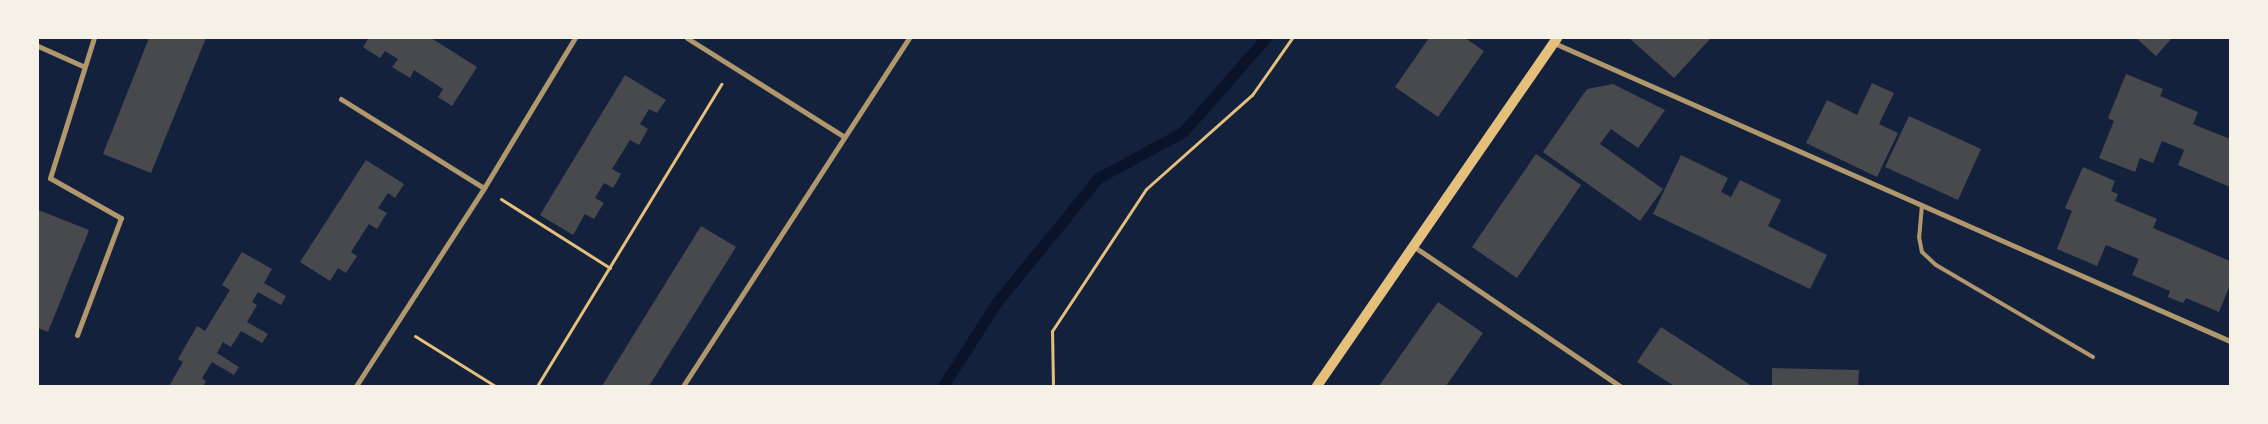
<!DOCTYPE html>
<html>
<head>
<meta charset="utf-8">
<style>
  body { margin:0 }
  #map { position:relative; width:2268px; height:424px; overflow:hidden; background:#14213d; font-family:"Fira Sans Condensed",sans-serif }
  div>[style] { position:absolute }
  .stream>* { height:11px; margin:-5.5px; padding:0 5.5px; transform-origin:5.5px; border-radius:5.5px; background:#0b132b }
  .building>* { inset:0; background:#48494c }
  .path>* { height:3px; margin:-1.5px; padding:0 1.5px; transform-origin:1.5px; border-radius:1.5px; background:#e5c07b }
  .service>* { height:4px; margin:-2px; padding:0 2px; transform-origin:2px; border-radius:2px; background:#b1986c }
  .minor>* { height:5px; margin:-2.5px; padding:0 2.5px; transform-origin:2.5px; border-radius:2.5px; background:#b1986c }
  .secondary>* { height:10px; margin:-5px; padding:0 5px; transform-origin:5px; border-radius:5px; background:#e5c07b }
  span { translate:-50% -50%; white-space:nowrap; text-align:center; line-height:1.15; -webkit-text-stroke:4px #f6f1e7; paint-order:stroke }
  .frame { position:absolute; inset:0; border:39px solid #f6f1e7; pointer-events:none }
</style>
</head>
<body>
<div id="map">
  <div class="stream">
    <div style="left:943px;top:386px;width:100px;rotate:-57.3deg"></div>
    <div style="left:997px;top:302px;width:160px;rotate:-50.8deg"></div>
    <div style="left:1098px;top:178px;width:97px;rotate:-28.4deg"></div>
    <div style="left:1183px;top:132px;width:125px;rotate:-48.6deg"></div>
  </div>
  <div class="building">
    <div style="clip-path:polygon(149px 38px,206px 38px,151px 173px,103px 154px)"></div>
    <div style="clip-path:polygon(366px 38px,431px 38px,477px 67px,452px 106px,438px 97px,443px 89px,414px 70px,410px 78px,392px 67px,398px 59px,385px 51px,380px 58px,363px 47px,368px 39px)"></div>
    <div style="clip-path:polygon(1429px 38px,1465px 38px,1484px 51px,1438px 117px,1395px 87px)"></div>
    <div style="clip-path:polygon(1629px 38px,1711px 38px,1674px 78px)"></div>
    <div style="clip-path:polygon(2136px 38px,2172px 38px,2156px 56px)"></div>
    <div style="clip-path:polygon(2126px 74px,2163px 89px,2160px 96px,2198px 112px,2193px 124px,2230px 139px,2230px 187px,2178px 165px,2184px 150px,2162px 141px,2153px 163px,2140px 158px,2135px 172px,2099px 158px,2114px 121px,2108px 118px)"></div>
    <div style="clip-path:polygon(625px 75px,666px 100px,657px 113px,649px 109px,640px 124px,648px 129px,639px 145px,630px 140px,612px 169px,621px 174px,613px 188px,604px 183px,595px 198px,604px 203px,594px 219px,585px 214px,573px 235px,540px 215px)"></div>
    <div style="clip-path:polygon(1872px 83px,1894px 93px,1879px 124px,1898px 133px,1877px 177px,1806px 143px,1827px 100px,1857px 115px)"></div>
    <div style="clip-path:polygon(1613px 84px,1665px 110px,1638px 148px,1611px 129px,1600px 144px,1663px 189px,1640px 221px,1543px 152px,1587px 89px)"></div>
    <div style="clip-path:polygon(1909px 116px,1981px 149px,1958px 200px,1885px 167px)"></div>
    <div style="clip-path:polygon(1536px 154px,1581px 185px,1517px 278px,1472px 247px)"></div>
    <div style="clip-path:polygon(1681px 155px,1728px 178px,1721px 192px,1731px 197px,1740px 180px,1781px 200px,1768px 226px,1827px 255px,1810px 289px,1653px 214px)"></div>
    <div style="clip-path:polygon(366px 160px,404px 184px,395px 198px,388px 193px,378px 208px,387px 213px,377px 229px,369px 224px,351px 252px,357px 256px,346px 273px,338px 268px,330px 281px,300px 262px)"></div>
    <div style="clip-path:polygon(2083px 167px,2115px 181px,2111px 191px,2118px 194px,2115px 201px,2157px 219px,2153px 228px,2230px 261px,2230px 285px,2219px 312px,2186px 298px,2183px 303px,2168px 297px,2170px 291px,2132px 275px,2139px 259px,2106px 245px,2097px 266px,2057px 249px,2072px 211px,2065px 208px)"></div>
    <div style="clip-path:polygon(38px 210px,89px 230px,48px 332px,38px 328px)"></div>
    <div style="clip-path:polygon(701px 226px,736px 247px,649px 386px,602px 386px)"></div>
    <div style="clip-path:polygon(242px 252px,272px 269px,264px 283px,286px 296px,281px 305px,258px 292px,252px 302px,257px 305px,247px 322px,268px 334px,262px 343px,241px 331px,231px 347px,223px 342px,217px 353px,239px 367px,234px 375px,212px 362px,202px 378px,206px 381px,203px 386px,169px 386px,183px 362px,178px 359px,197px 326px,205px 331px,230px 290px,222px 285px)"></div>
    <div style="clip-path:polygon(1438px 302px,1483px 333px,1446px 386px,1379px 386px)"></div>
    <div style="clip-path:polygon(1661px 327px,1752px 386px,1674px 386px,1637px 362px)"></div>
    <div style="clip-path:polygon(1772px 368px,1859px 370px,1858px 386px,1772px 386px)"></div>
  </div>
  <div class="path">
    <div style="left:501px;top:199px;width:129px;rotate:32.3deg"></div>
    <div style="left:415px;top:336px;width:94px;rotate:32deg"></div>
    <div style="left:537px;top:386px;width:354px;rotate:-58.6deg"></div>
    <div style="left:1053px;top:386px;width:55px;rotate:-91deg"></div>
    <div style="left:1052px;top:331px;width:170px;rotate:-56.5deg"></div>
    <div style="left:1146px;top:189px;width:142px;rotate:-41.6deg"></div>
    <div style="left:1252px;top:95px;width:70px;rotate:-54.9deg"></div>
  </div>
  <div class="service">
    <div style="left:1922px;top:205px;width:32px;rotate:95deg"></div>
    <div style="left:1919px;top:237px;width:15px;rotate:79deg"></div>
    <div style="left:1922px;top:252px;width:19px;rotate:43deg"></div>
    <div style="left:1936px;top:265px;width:182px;rotate:30.4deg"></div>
  </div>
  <div class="minor">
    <div style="left:687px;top:38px;width:184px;rotate:32.1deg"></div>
    <div style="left:1554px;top:43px;width:739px;rotate:23.79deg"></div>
    <div style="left:38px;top:46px;width:49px;rotate:24deg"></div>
    <div style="left:341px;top:99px;width:168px;rotate:31.9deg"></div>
    <div style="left:1413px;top:246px;width:250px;rotate:34.1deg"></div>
    <div style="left:77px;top:335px;width:125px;rotate:-69.4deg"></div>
    <div style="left:121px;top:218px;width:81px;rotate:-150.6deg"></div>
    <div style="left:50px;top:178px;width:147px;rotate:-72.6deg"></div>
    <div style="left:356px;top:386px;width:236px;rotate:-57.1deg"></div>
    <div style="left:484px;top:188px;width:175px;rotate:-58.8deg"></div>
    <div style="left:683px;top:386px;width:415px;rotate:-57deg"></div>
  </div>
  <div class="secondary">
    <div style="left:1317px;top:386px;width:423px;rotate:-55.4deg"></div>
  </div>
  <div class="frame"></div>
</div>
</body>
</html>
